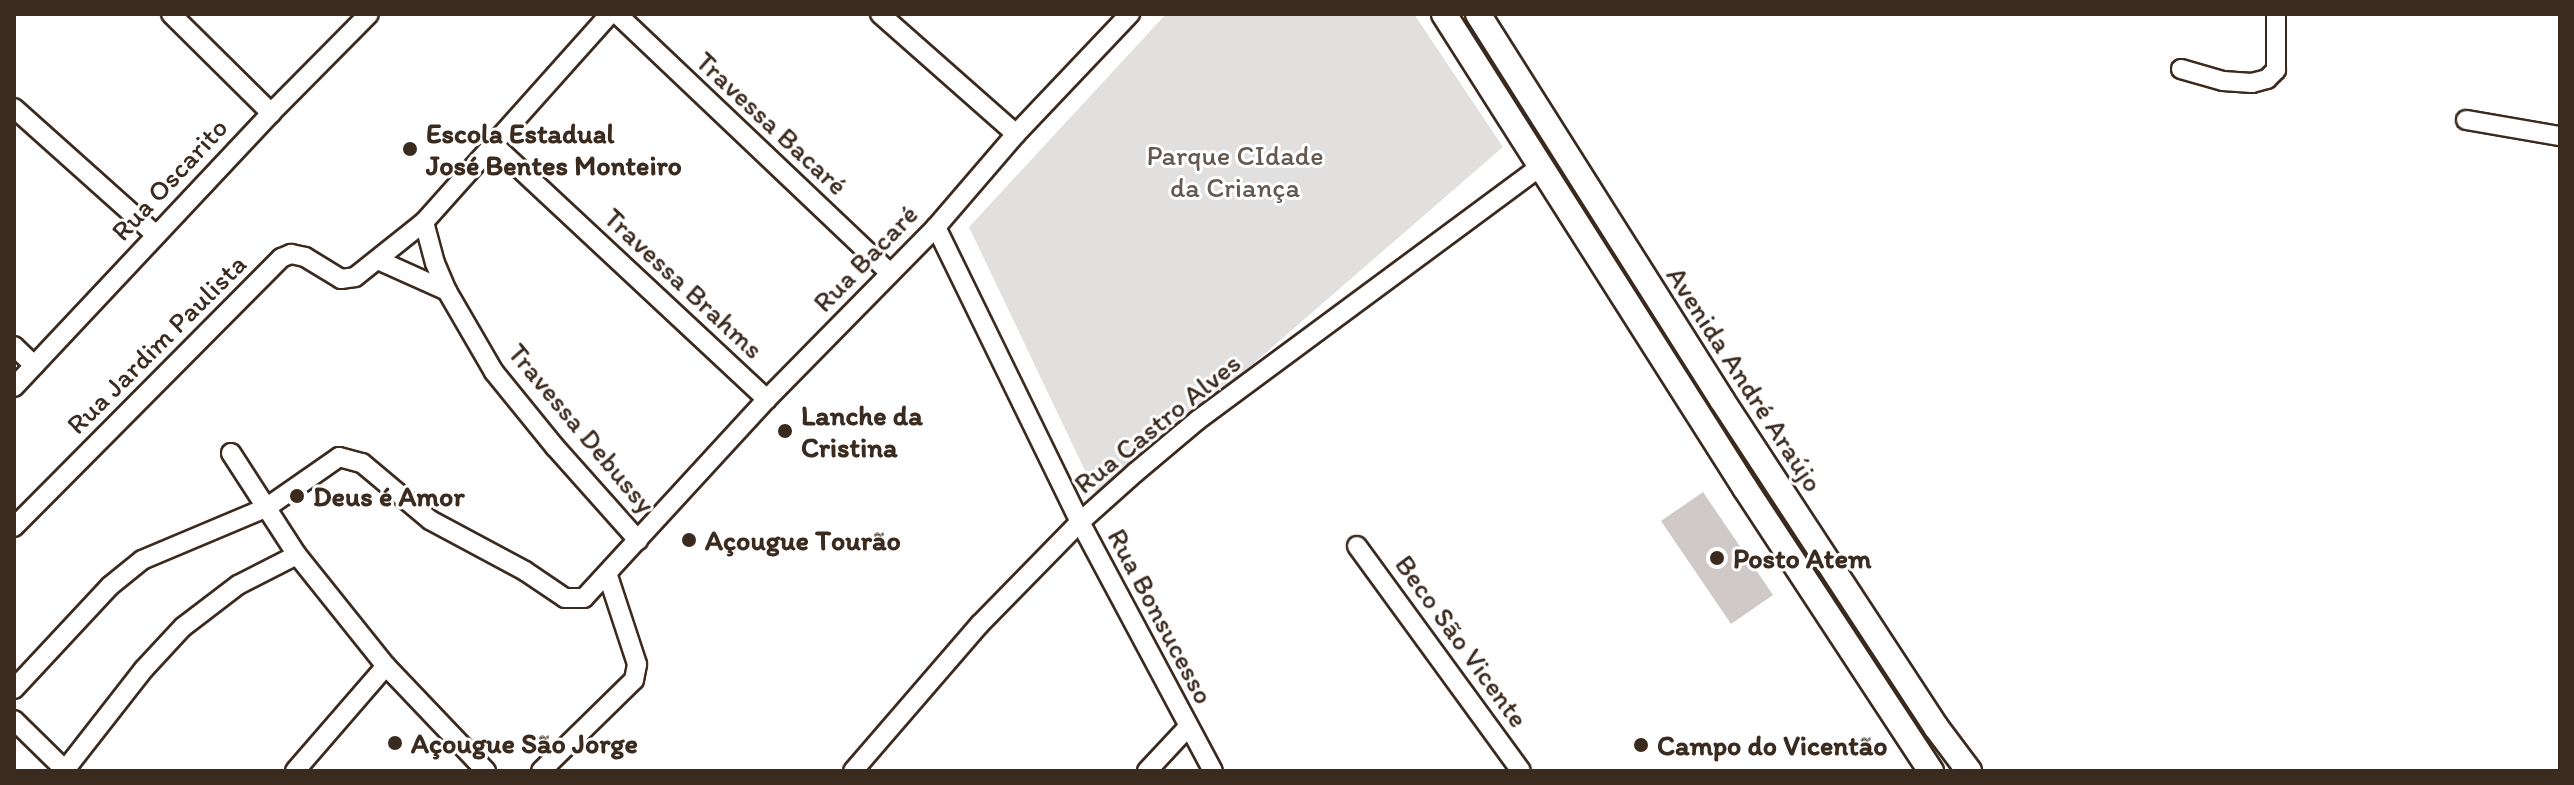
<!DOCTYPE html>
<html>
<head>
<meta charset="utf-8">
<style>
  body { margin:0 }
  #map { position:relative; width:2574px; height:785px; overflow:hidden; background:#fff; font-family:Itim,sans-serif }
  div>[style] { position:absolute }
  .green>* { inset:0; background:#e2e0de }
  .building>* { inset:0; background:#cfcac7 }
  .roads { filter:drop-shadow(2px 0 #3b2a1e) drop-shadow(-2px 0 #3b2a1e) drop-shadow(0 2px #3b2a1e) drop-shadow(0 -2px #3b2a1e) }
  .street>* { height:18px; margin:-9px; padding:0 9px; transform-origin:9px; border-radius:9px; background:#fff }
  .secondary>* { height:24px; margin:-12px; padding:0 12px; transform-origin:12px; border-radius:12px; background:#fff }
  .dots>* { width:22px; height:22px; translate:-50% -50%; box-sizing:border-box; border:4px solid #fff; border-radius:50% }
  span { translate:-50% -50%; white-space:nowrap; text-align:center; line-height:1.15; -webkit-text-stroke:6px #fff; paint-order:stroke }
  .street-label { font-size:28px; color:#3b2a1e }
  .poi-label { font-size:28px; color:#3b2a1e; font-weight:700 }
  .left { translate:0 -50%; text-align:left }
  .park-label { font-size:28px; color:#65584e }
  .frame { position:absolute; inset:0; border:16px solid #3b2a1e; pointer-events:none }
</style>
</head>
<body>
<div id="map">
  <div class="green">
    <div style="clip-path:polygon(1166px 14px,1414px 14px,1503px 147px,1098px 498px,969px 227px)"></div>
  </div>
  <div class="building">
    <div style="clip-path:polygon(1703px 492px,1773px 595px,1731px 624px,1661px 521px)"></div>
  </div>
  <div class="roads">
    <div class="street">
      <div style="left:171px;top:14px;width:141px;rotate:44.7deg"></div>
      <div style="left:617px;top:14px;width:375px;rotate:43.5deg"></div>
      <div style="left:880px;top:14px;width:181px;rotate:41.4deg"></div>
      <div style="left:2181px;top:69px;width:44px;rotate:15.9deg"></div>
      <div style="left:2223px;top:81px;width:29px;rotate:4deg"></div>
      <div style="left:2252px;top:83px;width:16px;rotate:-15deg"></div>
      <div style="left:2267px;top:79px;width:13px;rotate:-45deg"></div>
      <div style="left:2276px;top:70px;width:56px;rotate:-90deg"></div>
      <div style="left:14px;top:108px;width:189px;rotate:41.8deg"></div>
      <div style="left:2466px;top:120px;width:95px;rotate:9.7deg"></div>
      <div style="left:492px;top:143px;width:376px;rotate:43deg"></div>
      <div style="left:424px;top:222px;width:42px;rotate:75deg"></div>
      <div style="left:435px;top:263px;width:30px;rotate:67deg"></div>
      <div style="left:447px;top:291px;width:94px;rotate:59.9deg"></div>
      <div style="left:494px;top:372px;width:97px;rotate:50.9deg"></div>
      <div style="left:555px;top:447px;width:125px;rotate:48.3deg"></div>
      <div style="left:936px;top:227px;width:328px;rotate:64deg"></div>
      <div style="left:1080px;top:522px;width:282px;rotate:61.9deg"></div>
      <div style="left:378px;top:260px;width:76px;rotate:24.2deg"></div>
      <div style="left:14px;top:346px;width:28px;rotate:44deg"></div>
      <div style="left:14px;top:387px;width:376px;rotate:-46.8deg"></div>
      <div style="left:271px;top:113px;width:139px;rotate:-45.3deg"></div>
      <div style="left:231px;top:453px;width:121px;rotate:57.1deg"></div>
      <div style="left:297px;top:555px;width:142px;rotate:51.3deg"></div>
      <div style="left:386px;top:666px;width:145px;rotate:46.4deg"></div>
      <div style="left:14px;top:527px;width:379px;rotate:-45.2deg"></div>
      <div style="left:281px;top:258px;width:11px;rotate:-22deg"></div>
      <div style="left:291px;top:254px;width:14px;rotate:12deg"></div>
      <div style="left:305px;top:257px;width:42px;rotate:31.4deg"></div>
      <div style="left:341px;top:279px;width:14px;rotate:-8deg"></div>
      <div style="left:355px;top:277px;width:88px;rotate:-38.6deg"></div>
      <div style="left:424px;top:222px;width:279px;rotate:-48.2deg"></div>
      <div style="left:1357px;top:546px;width:278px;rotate:53.9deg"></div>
      <div style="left:14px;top:689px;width:141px;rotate:-47deg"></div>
      <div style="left:110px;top:586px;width:41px;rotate:-39.1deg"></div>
      <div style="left:142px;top:560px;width:134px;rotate:-22.8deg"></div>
      <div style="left:266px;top:508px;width:89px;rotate:-34.9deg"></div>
      <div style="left:339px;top:457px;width:24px;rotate:15deg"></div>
      <div style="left:362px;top:463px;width:89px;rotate:40deg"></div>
      <div style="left:430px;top:520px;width:108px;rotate:28.2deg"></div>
      <div style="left:525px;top:571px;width:48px;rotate:34deg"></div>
      <div style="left:565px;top:598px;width:19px"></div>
      <div style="left:584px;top:598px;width:270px;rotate:-47.4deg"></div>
      <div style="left:767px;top:399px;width:241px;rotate:-45.5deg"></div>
      <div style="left:936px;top:227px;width:123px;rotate:-49.3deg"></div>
      <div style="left:1016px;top:134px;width:166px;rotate:-46.5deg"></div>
      <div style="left:14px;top:720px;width:73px;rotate:44.4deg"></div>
      <div style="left:65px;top:770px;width:128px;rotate:-52deg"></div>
      <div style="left:144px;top:669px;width:57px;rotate:-47.1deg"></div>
      <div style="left:183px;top:627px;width:69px;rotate:-37.4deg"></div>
      <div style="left:238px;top:585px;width:66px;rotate:-27deg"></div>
      <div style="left:295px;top:771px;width:139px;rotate:-49.1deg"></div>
      <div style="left:541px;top:771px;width:130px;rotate:-44.4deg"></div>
      <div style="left:634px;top:680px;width:16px;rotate:-79deg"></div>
      <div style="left:637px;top:664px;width:93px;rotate:-108.2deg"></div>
      <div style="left:853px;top:771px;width:194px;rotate:-49.2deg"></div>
      <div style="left:980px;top:624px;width:143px;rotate:-45.6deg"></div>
      <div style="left:1080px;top:522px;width:75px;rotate:-41.8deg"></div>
      <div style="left:1136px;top:472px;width:81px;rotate:-40deg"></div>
      <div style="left:1198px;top:420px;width:425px;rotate:-36.5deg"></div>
      <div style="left:1147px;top:771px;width:60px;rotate:-47deg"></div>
    </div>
    <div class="secondary">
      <div style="left:1444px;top:14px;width:561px;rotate:57.58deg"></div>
      <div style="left:1745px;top:488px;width:339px;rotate:56.7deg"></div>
      <div style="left:1478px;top:14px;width:457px;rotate:57.7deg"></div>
      <div style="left:1722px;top:400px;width:391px;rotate:56.8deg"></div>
      <div style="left:1936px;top:727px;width:55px;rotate:53.1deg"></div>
    </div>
  </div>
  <div class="dots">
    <div style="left:410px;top:149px;background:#3b2a1e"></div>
    <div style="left:785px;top:431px;background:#3b2a1e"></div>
    <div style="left:297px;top:496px;background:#3b2a1e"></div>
    <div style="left:689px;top:540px;background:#3b2a1e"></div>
    <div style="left:1717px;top:558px;background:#3b2a1e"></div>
    <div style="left:395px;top:743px;background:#3b2a1e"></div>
    <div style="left:1641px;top:745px;background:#3b2a1e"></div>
  </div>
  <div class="street-label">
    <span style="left:772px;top:123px;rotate:43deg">Travessa Bacaré</span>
    <span style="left:169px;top:179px;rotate:-47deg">Rua Oscarito</span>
    <span style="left:865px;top:258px;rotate:-46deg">Rua Bacaré</span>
    <span style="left:684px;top:283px;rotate:43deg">Travessa Brahms</span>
    <span style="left:156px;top:344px;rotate:-45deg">Rua Jardim Paulista</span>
    <span style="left:1745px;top:379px;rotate:57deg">Avenida André Araújo</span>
    <span style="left:1157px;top:423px;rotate:-39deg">Rua Castro Alves</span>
    <span style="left:582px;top:428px;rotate:50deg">Travessa Debussy</span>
    <span style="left:1161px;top:616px;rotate:62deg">Rua Bonsucesso</span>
    <span style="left:1462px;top:641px;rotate:54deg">Beco São Vicente</span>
  </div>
  <div class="poi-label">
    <span class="left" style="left:426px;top:149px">Escola Estadual<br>José Bentes Monteiro</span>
    <span class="left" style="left:801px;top:431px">Lanche da<br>Cristina</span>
    <span class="left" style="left:313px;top:496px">Deus é Amor</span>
    <span class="left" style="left:705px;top:540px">Açougue Tourão</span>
    <span class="left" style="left:1733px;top:558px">Posto Atem</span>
    <span class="left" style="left:411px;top:743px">Açougue São Jorge</span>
    <span class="left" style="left:1657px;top:745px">Campo do Vicentão</span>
  </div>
  <div class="park-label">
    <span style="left:1235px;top:171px">Parque CIdade<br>da Criança</span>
  </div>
  <div class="frame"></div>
</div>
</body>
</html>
